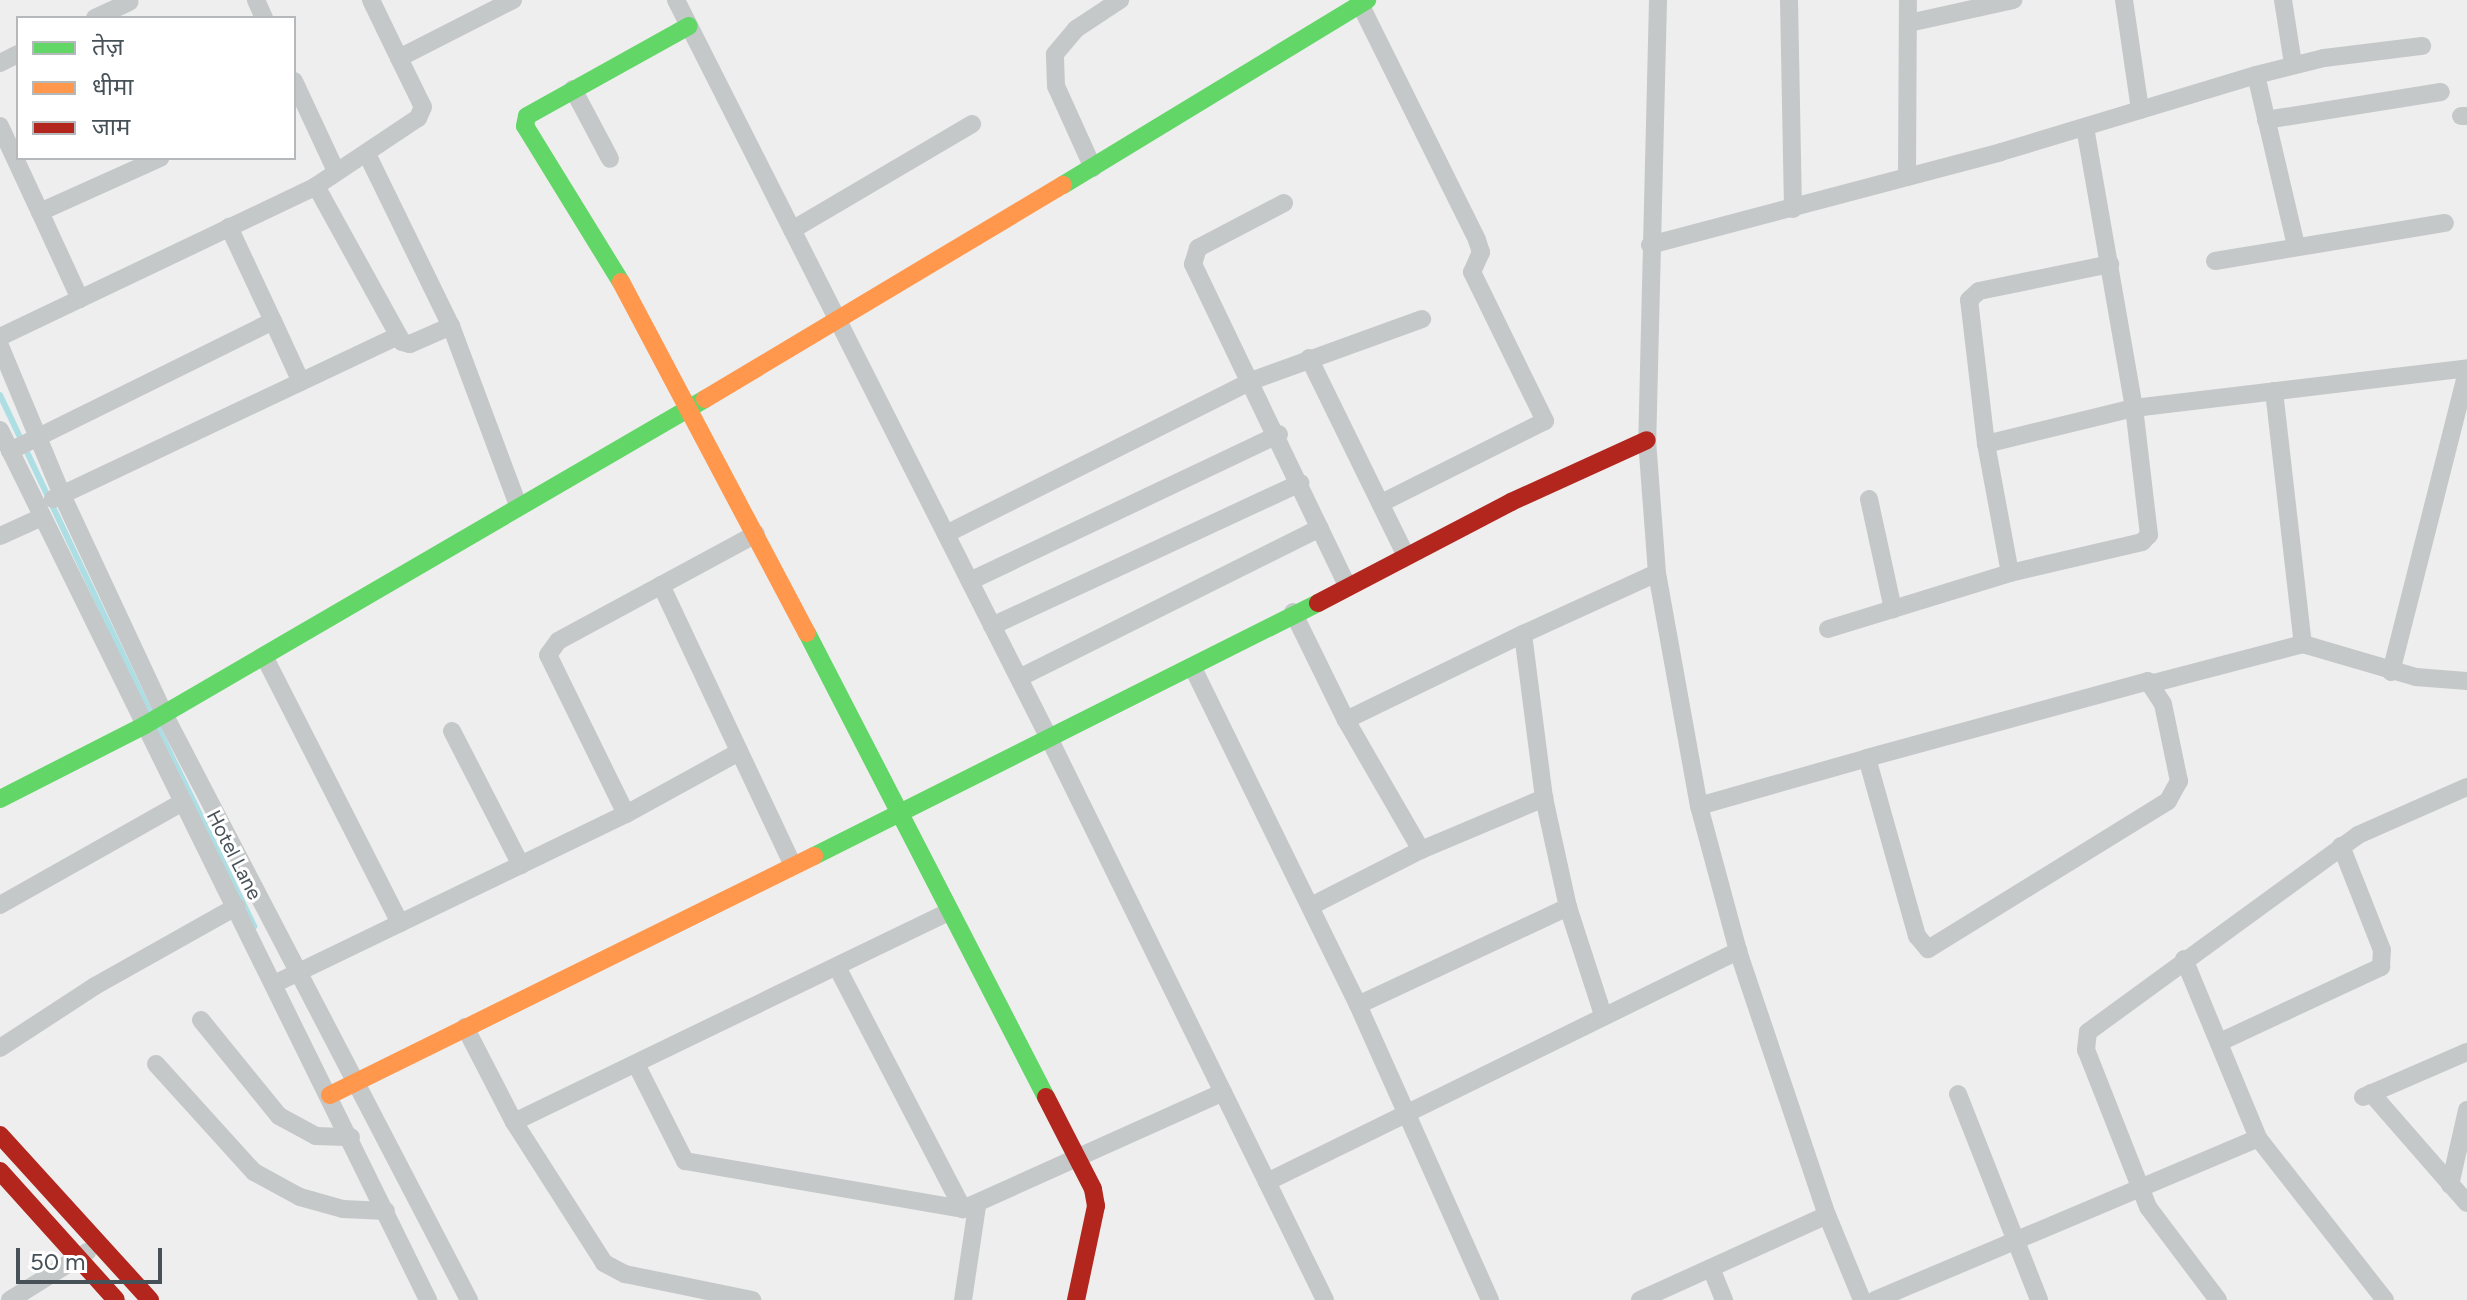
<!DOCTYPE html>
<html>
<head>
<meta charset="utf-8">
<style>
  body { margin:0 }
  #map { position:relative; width:2467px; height:1300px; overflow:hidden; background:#eee; font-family:Figtree,"Noto Sans Devanagari",sans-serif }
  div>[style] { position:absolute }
  .stream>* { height:6px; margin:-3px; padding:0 3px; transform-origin:3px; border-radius:3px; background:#addee4 }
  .street>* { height:18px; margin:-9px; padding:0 9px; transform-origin:9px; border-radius:9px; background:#c5c8c9 }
  .fast>* { height:18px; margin:-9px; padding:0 9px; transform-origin:9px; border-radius:9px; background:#63d668 }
  .slow>* { height:18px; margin:-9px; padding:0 9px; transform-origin:9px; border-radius:9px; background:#ff974d }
  .jam>* { height:18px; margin:-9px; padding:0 9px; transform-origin:9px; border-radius:9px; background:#b3261e }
  span { translate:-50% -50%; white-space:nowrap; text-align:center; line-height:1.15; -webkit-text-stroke:6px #fff; paint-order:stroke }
  .street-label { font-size:20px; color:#475158 }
  .legend { position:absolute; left:16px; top:16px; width:280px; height:144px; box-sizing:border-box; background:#fff; border:2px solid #b5b9bc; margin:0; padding:10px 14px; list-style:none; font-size:24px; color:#475158 }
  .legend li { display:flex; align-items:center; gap:16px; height:40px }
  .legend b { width:40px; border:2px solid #b5b9bc }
  .scale { position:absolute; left:16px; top:1248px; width:146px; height:36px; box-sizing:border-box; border:4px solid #475158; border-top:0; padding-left:10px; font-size:24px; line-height:28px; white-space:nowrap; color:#475158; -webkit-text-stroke:6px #fff; paint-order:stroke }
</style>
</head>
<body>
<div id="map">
  <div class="stream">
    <div style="left:0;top:395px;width:353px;rotate:64.7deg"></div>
    <div style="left:156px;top:724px;width:225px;rotate:64.1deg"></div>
  </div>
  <div class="street">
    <div style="left:256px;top:0;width:20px;rotate:66deg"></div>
    <div style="left:371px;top:0;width:64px;rotate:64.2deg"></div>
    <div style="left:399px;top:58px;width:128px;rotate:-27deg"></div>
    <div style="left:676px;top:0;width:825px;rotate:63.19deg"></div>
    <div style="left:1048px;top:736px;width:628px;rotate:63.84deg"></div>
    <div style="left:1658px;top:0;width:440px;rotate:91.4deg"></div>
    <div style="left:1647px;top:440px;width:133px;rotate:85.7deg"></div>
    <div style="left:1657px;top:573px;width:237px;rotate:79.8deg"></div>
    <div style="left:1699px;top:806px;width:150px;rotate:74.9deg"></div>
    <div style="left:1738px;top:951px;width:279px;rotate:71.4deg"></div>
    <div style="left:1827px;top:1215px;width:92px;rotate:67.6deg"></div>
    <div style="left:1789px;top:0;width:209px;rotate:88.9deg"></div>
    <div style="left:2124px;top:0;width:111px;rotate:81.7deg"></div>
    <div style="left:2283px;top:0;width:65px;rotate:81.1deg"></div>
    <div style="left:1360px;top:4px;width:263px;rotate:63.6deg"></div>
    <div style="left:1477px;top:240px;width:13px;rotate:72deg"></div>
    <div style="left:1481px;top:252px;width:22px;rotate:114deg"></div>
    <div style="left:1472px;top:272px;width:166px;rotate:63.9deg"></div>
    <div style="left:1545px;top:421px;width:183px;rotate:153.4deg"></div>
    <div style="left:95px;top:18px;width:38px;rotate:-25deg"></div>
    <div style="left:1909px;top:23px;width:107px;rotate:-12.5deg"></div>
    <div style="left:0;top:63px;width:20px;rotate:-27deg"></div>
    <div style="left:2256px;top:75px;width:70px;rotate:-14deg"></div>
    <div style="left:2324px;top:58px;width:99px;rotate:-7deg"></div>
    <div style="left:294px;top:81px;width:99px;rotate:65deg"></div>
    <div style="left:573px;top:89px;width:79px;rotate:62.1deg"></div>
    <div style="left:2461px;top:116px;width:6px"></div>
    <div style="left:2266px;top:120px;width:177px;rotate:-9.1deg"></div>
    <div style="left:0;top:126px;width:95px;rotate:65.1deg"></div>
    <div style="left:367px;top:154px;width:191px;rotate:64deg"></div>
    <div style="left:451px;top:326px;width:191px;rotate:69.5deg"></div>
    <div style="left:1093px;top:168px;width:90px;rotate:-114.3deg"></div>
    <div style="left:1056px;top:86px;width:32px;rotate:-92deg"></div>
    <div style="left:1055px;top:54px;width:33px;rotate:-50deg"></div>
    <div style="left:1076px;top:29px;width:53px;rotate:-33.4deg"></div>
    <div style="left:1907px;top:177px;width:177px;rotate:-89.7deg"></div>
    <div style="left:316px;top:186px;width:178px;rotate:61.1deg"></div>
    <div style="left:402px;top:342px;width:8px;rotate:14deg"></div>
    <div style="left:410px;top:344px;width:45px;rotate:-23.7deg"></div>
    <div style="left:1284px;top:203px;width:97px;rotate:152.4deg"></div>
    <div style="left:1198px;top:248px;width:17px;rotate:107deg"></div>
    <div style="left:1193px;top:264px;width:357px;rotate:64.4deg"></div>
    <div style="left:792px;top:230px;width:209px;rotate:-30.5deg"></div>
    <div style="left:1650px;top:245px;width:363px;rotate:-14.8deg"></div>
    <div style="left:2001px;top:152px;width:266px;rotate:-16.8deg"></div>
    <div style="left:2256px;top:75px;width:176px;rotate:76.8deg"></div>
    <div style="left:2215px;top:261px;width:233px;rotate:-9.4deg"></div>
    <div style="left:80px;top:299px;width:96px;rotate:-114.7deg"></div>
    <div style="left:40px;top:212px;width:132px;rotate:-24.2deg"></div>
    <div style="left:273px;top:321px;width:67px;rotate:65.3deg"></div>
    <div style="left:0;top:337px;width:350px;rotate:-25.5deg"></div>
    <div style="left:316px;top:186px;width:123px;rotate:-33.7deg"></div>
    <div style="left:418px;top:118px;width:12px;rotate:-66deg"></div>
    <div style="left:423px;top:107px;width:55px;rotate:-116.1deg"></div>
    <div style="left:0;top:346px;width:161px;rotate:67.4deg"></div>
    <div style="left:62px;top:495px;width:242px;rotate:65deg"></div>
    <div style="left:164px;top:714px;width:661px;rotate:62.5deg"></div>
    <div style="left:1309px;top:358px;width:220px;rotate:63.9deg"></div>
    <div style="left:2274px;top:391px;width:255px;rotate:83.5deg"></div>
    <div style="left:0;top:430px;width:970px;rotate:63.8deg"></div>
    <div style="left:1986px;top:444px;width:152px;rotate:-13.7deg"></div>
    <div style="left:2134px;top:408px;width:335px;rotate:-6.8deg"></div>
    <div style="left:10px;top:451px;width:293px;rotate:-26.3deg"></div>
    <div style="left:273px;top:321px;width:104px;rotate:-115.1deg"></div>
    <div style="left:53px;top:499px;width:382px;rotate:-25.3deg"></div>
    <div style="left:1869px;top:499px;width:113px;rotate:77.7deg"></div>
    <div style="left:946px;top:534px;width:341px;rotate:-26.6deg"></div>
    <div style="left:1251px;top:381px;width:182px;rotate:-19.9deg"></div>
    <div style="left:0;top:536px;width:46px;rotate:-24.3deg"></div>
    <div style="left:2010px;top:573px;width:131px;rotate:-100.5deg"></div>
    <div style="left:1986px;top:444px;width:145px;rotate:-96.7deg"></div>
    <div style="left:1969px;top:300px;width:13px;rotate:-42deg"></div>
    <div style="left:1979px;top:291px;width:134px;rotate:-11.6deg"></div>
    <div style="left:970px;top:581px;width:342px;rotate:-25.4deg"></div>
    <div style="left:661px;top:585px;width:307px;rotate:64.8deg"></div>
    <div style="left:1293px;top:612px;width:120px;rotate:63.9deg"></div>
    <div style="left:992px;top:626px;width:340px;rotate:-24.9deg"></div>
    <div style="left:1828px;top:629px;width:190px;rotate:-17.1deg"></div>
    <div style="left:2010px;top:573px;width:136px;rotate:-13.2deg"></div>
    <div style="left:2142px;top:542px;width:10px;rotate:-45deg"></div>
    <div style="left:2149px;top:535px;width:128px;rotate:-96.7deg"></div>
    <div style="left:2134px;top:408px;width:285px;rotate:-99.9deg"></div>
    <div style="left:264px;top:656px;width:300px;rotate:63deg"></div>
    <div style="left:1193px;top:668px;width:375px;rotate:63.9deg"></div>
    <div style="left:2391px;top:672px;width:310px;rotate:-75.8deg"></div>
    <div style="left:1019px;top:678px;width:336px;rotate:-26.5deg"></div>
    <div style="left:2154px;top:683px;width:154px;rotate:-14.7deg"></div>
    <div style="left:2303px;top:644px;width:118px;rotate:16.3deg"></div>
    <div style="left:2416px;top:677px;width:51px;rotate:4.5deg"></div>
    <div style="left:452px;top:731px;width:151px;rotate:62.8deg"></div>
    <div style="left:739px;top:752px;width:129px;rotate:151.2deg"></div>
    <div style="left:626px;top:814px;width:177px;rotate:-116.1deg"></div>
    <div style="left:548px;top:655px;width:17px;rotate:-54deg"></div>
    <div style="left:558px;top:641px;width:225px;rotate:-28.4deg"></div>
    <div style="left:1544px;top:798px;width:112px;rotate:77.6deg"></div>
    <div style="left:1699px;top:806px;width:175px;rotate:-15.9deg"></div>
    <div style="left:1867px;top:758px;width:291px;rotate:-15.3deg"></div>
    <div style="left:2148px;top:681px;width:27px;rotate:57deg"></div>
    <div style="left:2163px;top:704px;width:79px;rotate:78.3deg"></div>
    <div style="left:2179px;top:781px;width:23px;rotate:119deg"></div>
    <div style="left:2168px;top:801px;width:282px;rotate:148.3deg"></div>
    <div style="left:1928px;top:949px;width:17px;rotate:-130deg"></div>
    <div style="left:1917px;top:936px;width:185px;rotate:-105.7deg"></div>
    <div style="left:1421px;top:850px;width:150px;rotate:-120deg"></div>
    <div style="left:1346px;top:720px;width:197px;rotate:-25.9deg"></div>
    <div style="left:0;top:905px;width:210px;rotate:-29.4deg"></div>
    <div style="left:1313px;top:905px;width:121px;rotate:-27deg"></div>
    <div style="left:1421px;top:850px;width:134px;rotate:-22.9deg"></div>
    <div style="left:1544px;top:798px;width:165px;rotate:-97.3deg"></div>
    <div style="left:1523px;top:634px;width:147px;rotate:-24.5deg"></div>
    <div style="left:2184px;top:959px;width:194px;rotate:67.5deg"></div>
    <div style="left:2258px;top:1138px;width:206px;rotate:51.9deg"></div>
    <div style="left:838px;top:969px;width:271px;rotate:62.5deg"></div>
    <div style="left:963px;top:1209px;width:285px;rotate:-24.2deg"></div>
    <div style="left:274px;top:984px;width:391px;rotate:-25.8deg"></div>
    <div style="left:201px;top:1020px;width:124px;rotate:50.9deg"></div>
    <div style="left:279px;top:1116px;width:42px;rotate:28.4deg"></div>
    <div style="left:316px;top:1136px;width:35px;rotate:2deg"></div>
    <div style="left:465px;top:1027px;width:107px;rotate:62.7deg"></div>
    <div style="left:514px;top:1122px;width:167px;rotate:57.4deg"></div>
    <div style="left:604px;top:1263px;width:24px;rotate:28deg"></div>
    <div style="left:625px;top:1274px;width:130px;rotate:11.6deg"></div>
    <div style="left:2220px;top:1042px;width:178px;rotate:-25deg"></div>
    <div style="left:2381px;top:967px;width:17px;rotate:-87deg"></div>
    <div style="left:2382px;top:950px;width:112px;rotate:-111.5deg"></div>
    <div style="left:0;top:1048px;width:113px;rotate:-33.1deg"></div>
    <div style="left:95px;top:986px;width:162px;rotate:-29.3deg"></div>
    <div style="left:156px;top:1064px;width:146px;rotate:47.8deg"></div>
    <div style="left:254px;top:1172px;width:52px;rotate:28.5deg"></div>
    <div style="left:300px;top:1197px;width:45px;rotate:15.6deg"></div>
    <div style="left:343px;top:1209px;width:43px;rotate:2.7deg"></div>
    <div style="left:636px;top:1064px;width:109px;rotate:63.2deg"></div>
    <div style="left:685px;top:1161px;width:282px;rotate:9.8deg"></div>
    <div style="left:2371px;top:1093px;width:146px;rotate:48.9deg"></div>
    <div style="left:1958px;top:1094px;width:221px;rotate:68.5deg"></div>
    <div style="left:2363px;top:1097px;width:113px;rotate:-23.4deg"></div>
    <div style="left:514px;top:1122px;width:484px;rotate:-25.8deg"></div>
    <div style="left:1267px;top:1182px;width:525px;rotate:-26.13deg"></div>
    <div style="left:2450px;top:1185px;width:77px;rotate:-77.2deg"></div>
    <div style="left:1711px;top:1268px;width:35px;rotate:68deg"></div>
    <div style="left:10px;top:1300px;width:91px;rotate:-31.9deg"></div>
    <div style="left:963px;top:1300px;width:95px;rotate:-81.5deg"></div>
    <div style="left:1490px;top:1300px;width:323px;rotate:-114.1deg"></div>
    <div style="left:1358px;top:1005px;width:232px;rotate:-25deg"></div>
    <div style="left:1568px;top:907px;width:114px;rotate:72deg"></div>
    <div style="left:1640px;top:1300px;width:205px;rotate:-24.4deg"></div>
    <div style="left:1875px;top:1300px;width:416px;rotate:-22.9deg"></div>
    <div style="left:2218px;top:1300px;width:116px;rotate:-127deg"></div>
    <div style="left:2148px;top:1207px;width:169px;rotate:-111.5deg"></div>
    <div style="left:2086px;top:1050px;width:18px;rotate:-84deg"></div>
    <div style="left:2088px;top:1032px;width:334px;rotate:-36.1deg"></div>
    <div style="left:2358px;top:835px;width:119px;rotate:-23.8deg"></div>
  </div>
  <div class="fast">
    <div style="left:1063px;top:185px;width:356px;rotate:-31.3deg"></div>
    <div style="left:621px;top:282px;width:183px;rotate:-121.6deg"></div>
    <div style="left:525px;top:126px;width:10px;rotate:-79deg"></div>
    <div style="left:527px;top:116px;width:185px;rotate:-29.1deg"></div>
    <div style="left:807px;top:633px;width:522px;rotate:62.75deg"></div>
    <div style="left:0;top:799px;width:163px;rotate:-27deg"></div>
    <div style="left:145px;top:725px;width:648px;rotate:-30.21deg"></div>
    <div style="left:814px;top:856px;width:564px;rotate:-26.66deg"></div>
  </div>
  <div class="slow">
    <div style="left:621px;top:282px;width:397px;rotate:62.1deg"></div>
    <div style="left:705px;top:399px;width:417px;rotate:-30.9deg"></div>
    <div style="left:330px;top:1095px;width:540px;rotate:-26.28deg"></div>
  </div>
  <div class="jam">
    <div style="left:1318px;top:603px;width:218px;rotate:-27.6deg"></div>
    <div style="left:1511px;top:502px;width:149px;rotate:-24.5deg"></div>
    <div style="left:1046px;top:1097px;width:103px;rotate:62.9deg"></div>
    <div style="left:1093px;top:1189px;width:17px;rotate:80deg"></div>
    <div style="left:1096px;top:1206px;width:96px;rotate:102deg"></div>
    <div style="left:0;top:1135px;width:223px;rotate:47.7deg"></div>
    <div style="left:0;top:1171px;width:173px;rotate:48deg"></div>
  </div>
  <div class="street-label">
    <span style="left:234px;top:855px;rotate:63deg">Hotel Lane</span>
  </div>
  <ul class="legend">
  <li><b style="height:10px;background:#63d668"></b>तेज़</li>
  <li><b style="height:10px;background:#ff974d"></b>धीमा</li>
  <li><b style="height:10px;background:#b3261e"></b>जाम</li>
  </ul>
  <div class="scale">50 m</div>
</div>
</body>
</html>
